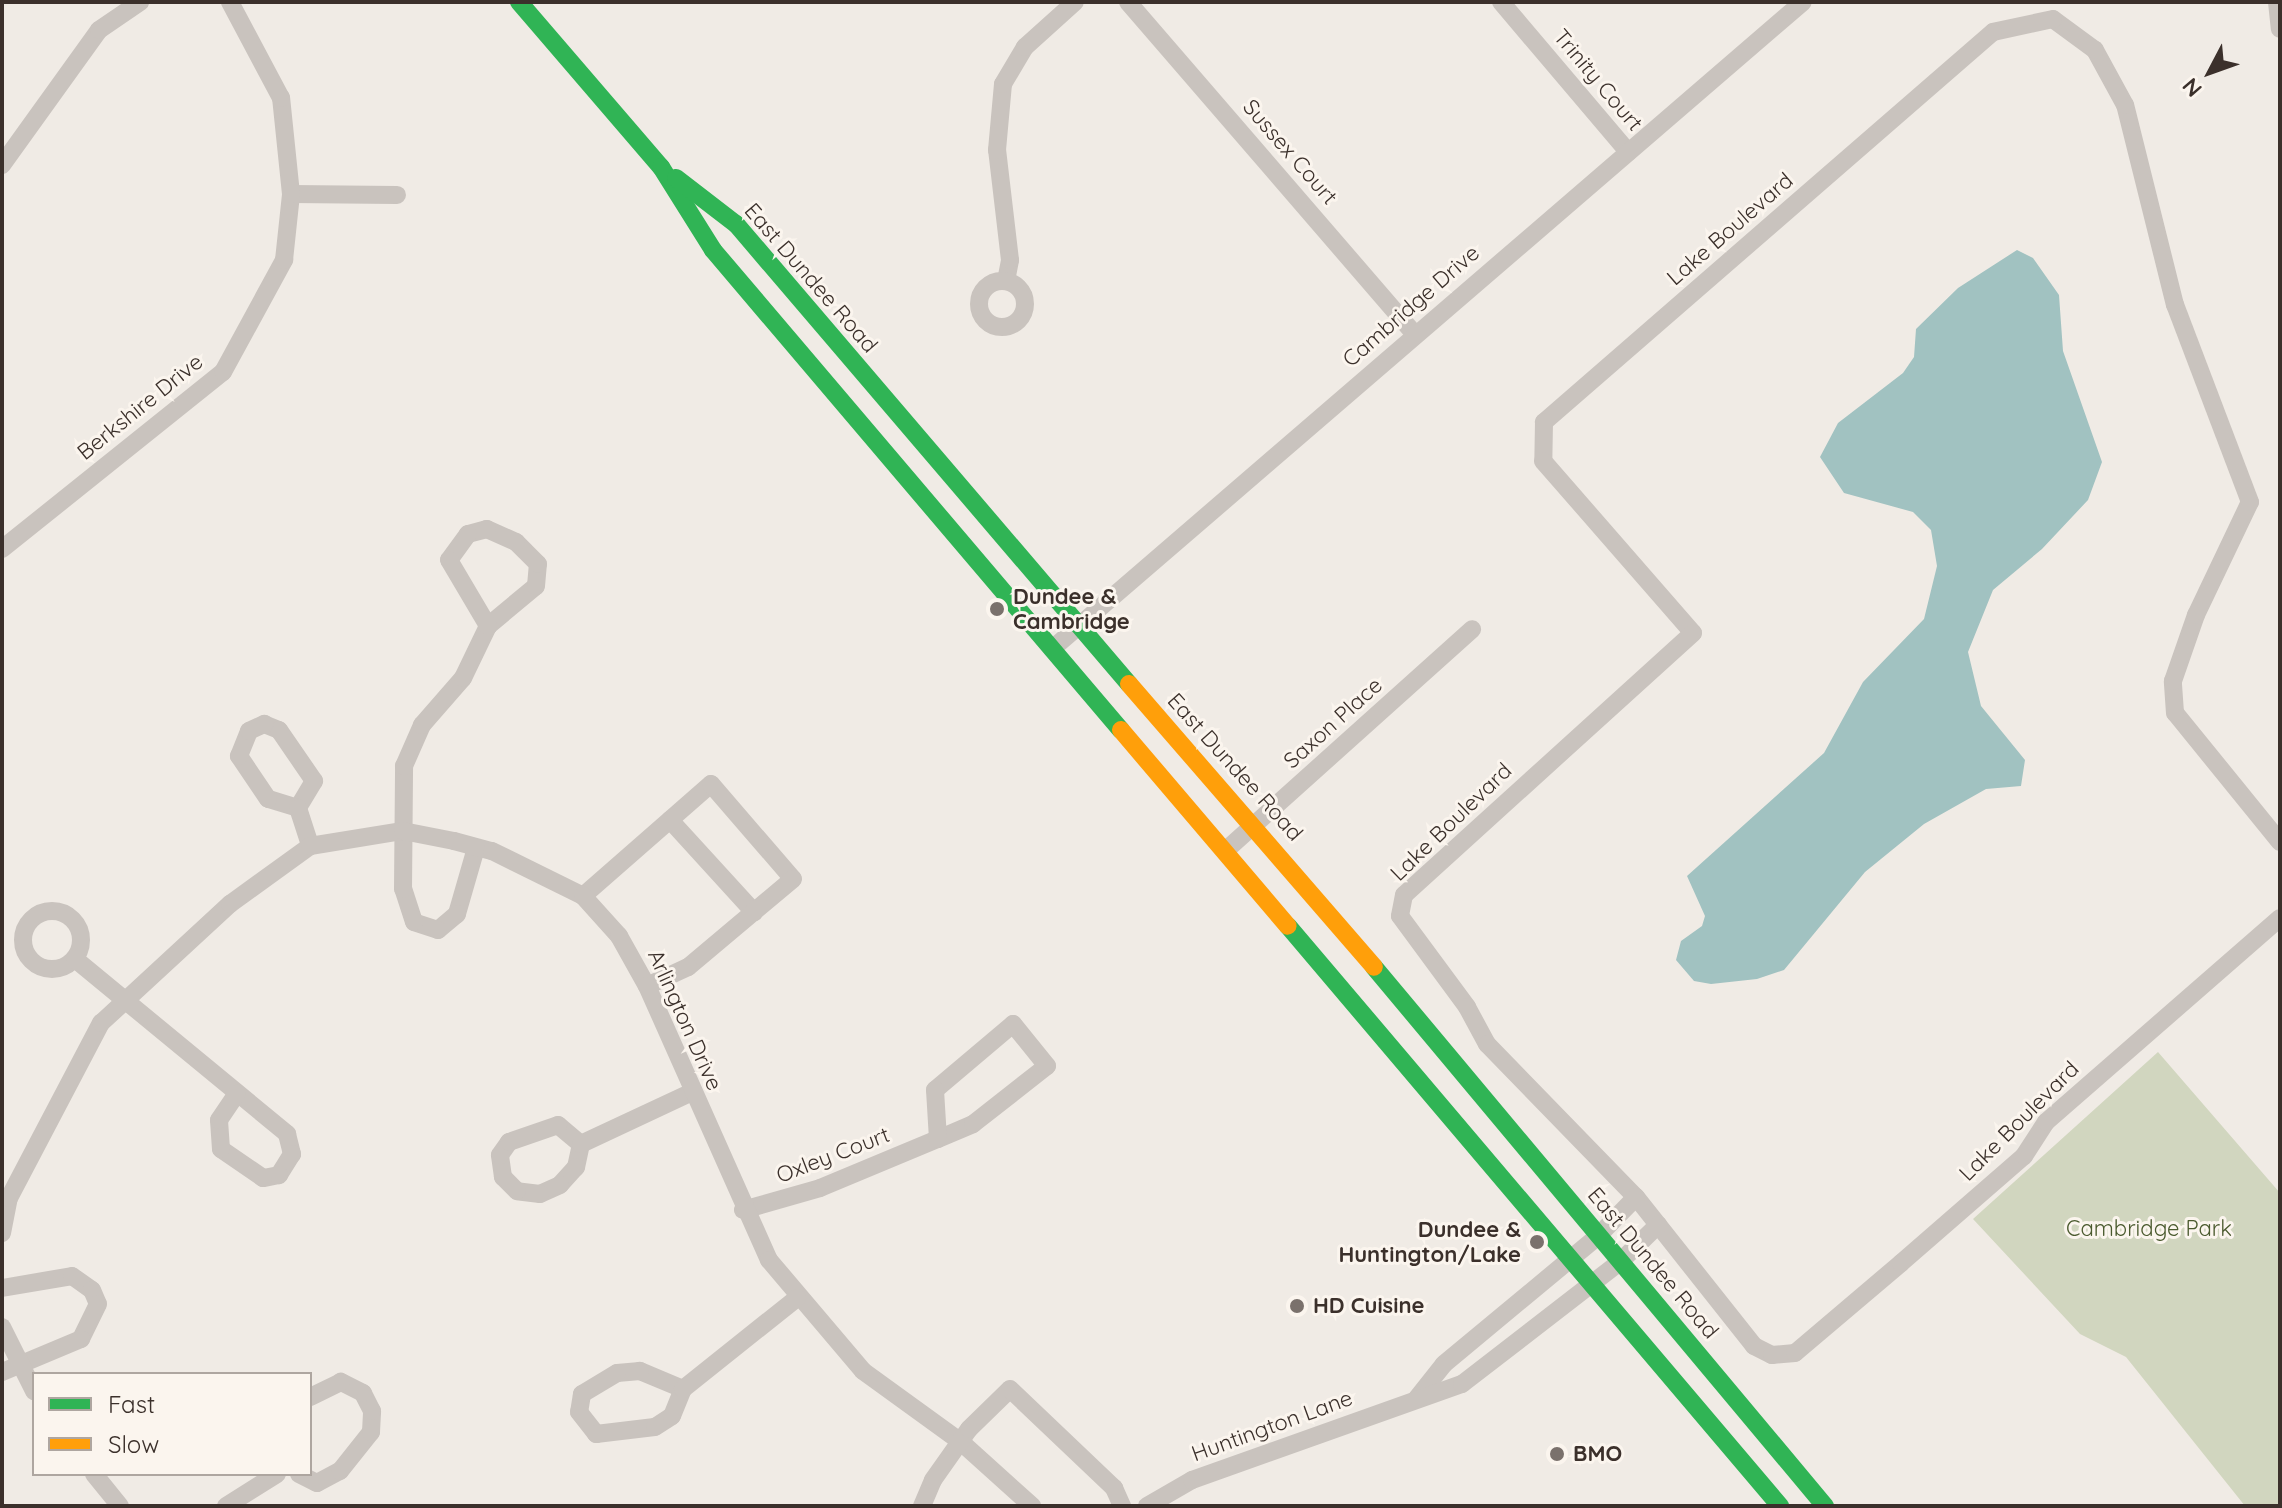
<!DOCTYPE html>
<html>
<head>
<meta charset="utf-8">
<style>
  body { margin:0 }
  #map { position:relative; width:2282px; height:1508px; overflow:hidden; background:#f0ebe5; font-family:Quicksand,sans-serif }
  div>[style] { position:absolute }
  .green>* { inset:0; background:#d1d6bf }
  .water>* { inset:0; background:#a1c2c1 }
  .street>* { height:18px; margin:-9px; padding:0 9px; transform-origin:9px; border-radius:9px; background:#c9c3be }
  .street>.ring { margin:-9px; padding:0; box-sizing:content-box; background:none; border:18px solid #c9c3be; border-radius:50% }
  .fast>* { height:18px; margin:-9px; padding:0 9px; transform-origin:9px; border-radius:9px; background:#30b455 }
  .slow>* { height:18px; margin:-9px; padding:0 9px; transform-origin:9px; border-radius:9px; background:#ff9f0a }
  .dots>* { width:22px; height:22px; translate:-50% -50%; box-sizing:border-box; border:4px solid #fbf5ee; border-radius:50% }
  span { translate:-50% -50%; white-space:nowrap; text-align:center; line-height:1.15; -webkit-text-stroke:6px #fbf5ee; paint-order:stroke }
  .street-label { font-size:22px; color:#3b302b }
  .poi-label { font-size:22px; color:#3b302b; font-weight:700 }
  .left { translate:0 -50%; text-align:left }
  .right { translate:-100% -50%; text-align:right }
  .park-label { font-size:22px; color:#4a5a2e }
  .frame { position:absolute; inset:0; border:4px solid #3b302b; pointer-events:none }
  .legend { position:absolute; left:32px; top:1372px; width:280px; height:104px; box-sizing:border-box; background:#fbf5ee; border:2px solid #aea6a0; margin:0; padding:10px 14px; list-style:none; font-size:24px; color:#3b302b }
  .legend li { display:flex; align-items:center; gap:16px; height:40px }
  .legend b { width:40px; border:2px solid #aea6a0 }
  .north { position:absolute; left:2170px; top:32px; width:80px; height:80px; -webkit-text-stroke:6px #fbf5ee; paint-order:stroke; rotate:229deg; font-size:22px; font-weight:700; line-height:32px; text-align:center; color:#3b302b }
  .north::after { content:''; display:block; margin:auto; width:28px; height:36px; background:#3b302b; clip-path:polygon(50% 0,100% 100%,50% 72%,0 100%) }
</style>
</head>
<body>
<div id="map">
  <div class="green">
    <div style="clip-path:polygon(2158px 1052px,2280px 1193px,2280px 1506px,2245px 1506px,2126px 1357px,2080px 1334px,1973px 1219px)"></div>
  </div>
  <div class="water">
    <div style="clip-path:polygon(2017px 250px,2033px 258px,2059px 295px,2063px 351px,2102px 462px,2088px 500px,2042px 549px,1993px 590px,1968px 652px,1981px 706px,2025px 760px,2021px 786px,1986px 789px,1924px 824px,1865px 872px,1784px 970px,1757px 979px,1711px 984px,1694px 981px,1676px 960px,1681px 941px,1702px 926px,1705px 916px,1687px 876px,1824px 753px,1863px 682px,1924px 619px,1937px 566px,1931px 530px,1913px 512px,1844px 493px,1820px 457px,1838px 423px,1903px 373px,1914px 357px,1916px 329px,1958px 288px)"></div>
  </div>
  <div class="street">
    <div style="left:1128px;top:2px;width:439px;rotate:49.2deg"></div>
    <div style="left:1501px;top:2px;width:197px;rotate:49.7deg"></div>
    <div style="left:2277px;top:2px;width:27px;rotate:84deg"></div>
    <div style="left:2px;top:165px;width:166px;rotate:-54.3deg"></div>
    <div style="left:99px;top:30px;width:50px;rotate:-34.3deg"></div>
    <div style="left:291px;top:194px;width:106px;rotate:0.5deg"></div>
    <div style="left:1006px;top:281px;width:21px;rotate:-79deg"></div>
    <div style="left:1010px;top:260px;width:111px;rotate:-96.7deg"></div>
    <div style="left:997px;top:150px;width:66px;rotate:-84.8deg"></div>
    <div style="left:1003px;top:84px;width:43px;rotate:-59.3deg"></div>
    <div style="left:1025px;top:47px;width:67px;rotate:-42deg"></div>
    <div class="ring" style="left:979px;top:281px;width:28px;height:28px"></div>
    <div style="left:2px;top:549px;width:283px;rotate:-38.7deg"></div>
    <div style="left:223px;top:372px;width:128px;rotate:-61.4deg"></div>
    <div style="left:284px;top:260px;width:66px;rotate:-83.9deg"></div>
    <div style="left:291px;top:194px;width:97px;rotate:-95.9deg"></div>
    <div style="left:281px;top:98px;width:109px;rotate:-118deg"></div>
    <div style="left:1052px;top:649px;width:991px;rotate:-40.75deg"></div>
    <div style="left:264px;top:724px;width:16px;rotate:22deg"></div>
    <div style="left:279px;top:730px;width:62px;rotate:55.5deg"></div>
    <div style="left:314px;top:781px;width:31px;rotate:121deg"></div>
    <div style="left:298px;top:808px;width:31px;rotate:-163deg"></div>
    <div style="left:268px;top:799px;width:52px;rotate:-124deg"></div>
    <div style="left:239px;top:756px;width:27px;rotate:-68deg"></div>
    <div style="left:249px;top:731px;width:17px;rotate:-25deg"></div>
    <div style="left:298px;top:808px;width:40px;rotate:72deg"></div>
    <div style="left:670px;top:820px;width:125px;rotate:47.6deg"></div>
    <div style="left:2280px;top:842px;width:166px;rotate:-129.1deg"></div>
    <div style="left:2175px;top:713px;width:32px;rotate:-94deg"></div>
    <div style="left:2173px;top:681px;width:70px;rotate:-70.8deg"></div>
    <div style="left:2196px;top:615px;width:125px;rotate:-64.5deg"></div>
    <div style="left:2250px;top:502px;width:211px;rotate:-110.8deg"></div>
    <div style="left:2175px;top:305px;width:206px;rotate:-104deg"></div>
    <div style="left:2125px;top:105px;width:63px;rotate:-118.6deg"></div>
    <div style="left:2095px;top:50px;width:52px;rotate:-143.6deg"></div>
    <div style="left:2053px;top:19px;width:61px;rotate:167.8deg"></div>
    <div style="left:1993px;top:32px;width:595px;rotate:139.02deg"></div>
    <div style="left:1544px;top:422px;width:39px;rotate:91deg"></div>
    <div style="left:1543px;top:461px;width:228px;rotate:48.9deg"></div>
    <div style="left:1693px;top:633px;width:390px;rotate:137.8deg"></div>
    <div style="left:1404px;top:895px;width:21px;rotate:101deg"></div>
    <div style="left:1400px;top:916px;width:113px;rotate:53.6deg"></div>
    <div style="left:1467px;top:1007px;width:42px;rotate:61.6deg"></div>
    <div style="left:1487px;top:1044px;width:214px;rotate:45.8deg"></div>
    <div style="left:1636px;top:1197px;width:190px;rotate:51.6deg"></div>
    <div style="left:1754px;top:1346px;width:20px;rotate:27deg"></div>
    <div style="left:1772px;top:1355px;width:23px;rotate:-5deg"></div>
    <div style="left:1795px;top:1353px;width:139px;rotate:-40.3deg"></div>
    <div style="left:1901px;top:1263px;width:163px;rotate:-41deg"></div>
    <div style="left:2024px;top:1156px;width:40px;rotate:-57.1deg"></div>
    <div style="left:2046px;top:1122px;width:310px;rotate:-41.1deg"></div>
    <div style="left:476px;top:848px;width:69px;rotate:106.1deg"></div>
    <div style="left:457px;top:914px;width:25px;rotate:140deg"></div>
    <div style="left:438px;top:930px;width:25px;rotate:-162deg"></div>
    <div style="left:414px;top:922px;width:35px;rotate:-108deg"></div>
    <div style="left:403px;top:889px;width:123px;rotate:-89.5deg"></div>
    <div style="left:404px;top:766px;width:45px;rotate:-66.3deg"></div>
    <div style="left:422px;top:725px;width:62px;rotate:-48.9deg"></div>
    <div style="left:463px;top:678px;width:58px;rotate:-64.3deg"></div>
    <div style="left:488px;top:626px;width:62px;rotate:-39.8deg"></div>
    <div style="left:536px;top:586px;width:22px;rotate:-85deg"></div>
    <div style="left:538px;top:564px;width:31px;rotate:-135deg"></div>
    <div style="left:516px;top:542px;width:32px;rotate:-156deg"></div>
    <div style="left:487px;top:529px;width:20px;rotate:165deg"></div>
    <div style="left:468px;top:534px;width:32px;rotate:126deg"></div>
    <div style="left:449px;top:560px;width:77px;rotate:59.4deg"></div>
    <div style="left:1225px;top:851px;width:332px;rotate:-41.9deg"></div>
    <div style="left:583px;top:896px;width:170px;rotate:-41.2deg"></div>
    <div style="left:711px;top:784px;width:125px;rotate:49.2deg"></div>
    <div style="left:793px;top:879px;width:137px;rotate:140deg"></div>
    <div style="left:688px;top:967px;width:45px;rotate:155.1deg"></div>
    <div class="ring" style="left:23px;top:911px;width:40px;height:40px"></div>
    <div style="left:75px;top:959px;width:275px;rotate:39.5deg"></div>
    <div style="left:287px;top:1134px;width:21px;rotate:76deg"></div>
    <div style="left:292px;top:1154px;width:25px;rotate:122deg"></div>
    <div style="left:279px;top:1175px;width:16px;rotate:169deg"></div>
    <div style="left:263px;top:1178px;width:51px;rotate:-145.4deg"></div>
    <div style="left:221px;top:1149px;width:29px;rotate:-94deg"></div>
    <div style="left:219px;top:1120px;width:32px;rotate:-56deg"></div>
    <div style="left:558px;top:1125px;width:30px;rotate:40deg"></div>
    <div style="left:581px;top:1144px;width:24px;rotate:102deg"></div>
    <div style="left:576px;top:1167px;width:24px;rotate:132deg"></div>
    <div style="left:560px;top:1185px;width:22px;rotate:156deg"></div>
    <div style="left:540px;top:1194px;width:23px;rotate:-173deg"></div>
    <div style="left:517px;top:1191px;width:20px;rotate:-135deg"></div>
    <div style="left:503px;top:1177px;width:22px;rotate:-98deg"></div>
    <div style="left:500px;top:1155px;width:16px;rotate:-55deg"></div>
    <div style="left:509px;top:1142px;width:52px;rotate:-19.1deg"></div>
    <div style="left:581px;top:1144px;width:123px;rotate:-25.1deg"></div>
    <div style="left:743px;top:1210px;width:80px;rotate:-15.9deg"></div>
    <div style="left:820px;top:1188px;width:128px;rotate:-22.6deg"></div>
    <div style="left:938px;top:1139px;width:38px;rotate:-23deg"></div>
    <div style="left:973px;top:1124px;width:94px;rotate:-38.1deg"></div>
    <div style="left:1047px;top:1066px;width:54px;rotate:-129deg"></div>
    <div style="left:1013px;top:1024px;width:102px;rotate:139.8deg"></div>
    <div style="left:935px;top:1090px;width:49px;rotate:86.5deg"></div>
    <div style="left:2px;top:1233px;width:36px;rotate:-79deg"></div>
    <div style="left:9px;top:1198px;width:198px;rotate:-62.3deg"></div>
    <div style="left:101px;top:1023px;width:176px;rotate:-42.7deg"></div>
    <div style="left:230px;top:904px;width:99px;rotate:-35.9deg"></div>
    <div style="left:310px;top:846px;width:94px;rotate:-9.2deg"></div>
    <div style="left:403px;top:831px;width:52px;rotate:11.1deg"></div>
    <div style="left:454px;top:841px;width:39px;rotate:15deg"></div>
    <div style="left:492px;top:851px;width:102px;rotate:26.3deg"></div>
    <div style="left:583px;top:896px;width:54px;rotate:48deg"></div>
    <div style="left:619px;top:936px;width:57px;rotate:60.8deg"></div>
    <div style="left:647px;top:986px;width:300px;rotate:66deg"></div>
    <div style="left:769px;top:1260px;width:145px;rotate:49.7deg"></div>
    <div style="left:863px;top:1371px;width:121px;rotate:35.9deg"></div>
    <div style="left:961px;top:1442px;width:96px;rotate:42deg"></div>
    <div style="left:2px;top:1288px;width:71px;rotate:-9.7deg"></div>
    <div style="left:72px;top:1276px;width:24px;rotate:35deg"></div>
    <div style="left:92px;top:1290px;width:15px;rotate:67deg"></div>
    <div style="left:98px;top:1304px;width:39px;rotate:116deg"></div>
    <div style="left:81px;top:1339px;width:86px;rotate:157.3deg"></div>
    <div style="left:2px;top:1327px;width:72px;rotate:63.4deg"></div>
    <div style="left:683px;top:1389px;width:47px;rotate:-157.3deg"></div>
    <div style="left:640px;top:1371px;width:23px;rotate:175deg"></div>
    <div style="left:617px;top:1373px;width:41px;rotate:149deg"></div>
    <div style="left:582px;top:1394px;width:18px;rotate:99deg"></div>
    <div style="left:579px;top:1412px;width:28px;rotate:52deg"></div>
    <div style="left:596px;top:1434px;width:59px;rotate:-6.8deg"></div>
    <div style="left:655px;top:1427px;width:20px;rotate:-33deg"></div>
    <div style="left:672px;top:1416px;width:29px;rotate:-68deg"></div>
    <div style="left:683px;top:1389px;width:146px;rotate:-38.6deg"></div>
    <div style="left:1417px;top:1398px;width:43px;rotate:-51.5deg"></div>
    <div style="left:1444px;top:1364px;width:200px;rotate:-39.7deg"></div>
    <div style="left:1598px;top:1236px;width:54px;rotate:-45.7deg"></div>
    <div style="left:94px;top:1474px;width:41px;rotate:50.9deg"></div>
    <div style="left:299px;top:1474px;width:20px;rotate:27deg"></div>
    <div style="left:317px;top:1483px;width:26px;rotate:-28deg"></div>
    <div style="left:340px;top:1471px;width:50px;rotate:-51.5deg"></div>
    <div style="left:371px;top:1432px;width:21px;rotate:-87deg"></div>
    <div style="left:372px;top:1411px;width:20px;rotate:-117deg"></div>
    <div style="left:363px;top:1393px;width:25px;rotate:-153deg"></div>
    <div style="left:341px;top:1382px;width:34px;rotate:154deg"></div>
    <div style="left:226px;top:1506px;width:60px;rotate:-32.1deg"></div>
    <div style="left:922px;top:1506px;width:28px;rotate:-67deg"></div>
    <div style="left:933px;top:1480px;width:62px;rotate:-54.8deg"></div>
    <div style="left:969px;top:1429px;width:57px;rotate:-44.3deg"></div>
    <div style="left:1010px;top:1389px;width:144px;rotate:43.6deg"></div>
    <div style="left:1114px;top:1488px;width:20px;rotate:66deg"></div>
    <div style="left:1147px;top:1506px;width:52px;rotate:-30deg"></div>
    <div style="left:1192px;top:1480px;width:287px;rotate:-19.6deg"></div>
    <div style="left:1462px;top:1384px;width:201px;rotate:-37.7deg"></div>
    <div style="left:1621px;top:1261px;width:52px;rotate:-44.2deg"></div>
  </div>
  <div class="fast">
    <div style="left:519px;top:2px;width:218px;rotate:49.3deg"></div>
    <div style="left:661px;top:167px;width:98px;rotate:57.9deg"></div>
    <div style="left:713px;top:250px;width:630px;rotate:49.64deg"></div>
    <div style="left:676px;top:178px;width:76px;rotate:37.5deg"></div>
    <div style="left:736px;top:224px;width:605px;rotate:49.49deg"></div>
    <div style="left:1288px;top:926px;width:761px;rotate:49.69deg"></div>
    <div style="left:1374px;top:967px;width:703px;rotate:50.08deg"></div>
  </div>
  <div class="slow">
    <div style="left:1129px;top:684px;width:374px;rotate:49.1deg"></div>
    <div style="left:1121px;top:730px;width:257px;rotate:49.6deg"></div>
  </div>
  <div class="dots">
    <div style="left:997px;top:609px;background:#7a716c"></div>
    <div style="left:1537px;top:1242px;background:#7a716c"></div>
    <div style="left:1297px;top:1306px;background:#7a716c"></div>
    <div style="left:1557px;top:1454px;background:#7a716c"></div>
  </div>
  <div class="street-label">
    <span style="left:1598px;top:80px;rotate:50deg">Trinity Court</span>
    <span style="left:1290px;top:152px;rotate:49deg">Sussex Court</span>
    <span style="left:1730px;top:229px;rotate:-41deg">Lake Boulevard</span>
    <span style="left:811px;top:278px;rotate:49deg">East Dundee Road</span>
    <span style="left:1411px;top:306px;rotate:-41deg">Cambridge Drive</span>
    <span style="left:140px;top:407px;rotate:-39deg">Berkshire Drive</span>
    <span style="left:1333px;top:723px;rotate:-42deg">Saxon Place</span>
    <span style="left:1235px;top:767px;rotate:48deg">East Dundee Road</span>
    <span style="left:1451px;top:822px;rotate:-44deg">Lake Boulevard</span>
    <span style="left:685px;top:1020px;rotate:66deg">Arlington Drive</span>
    <span style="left:2019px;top:1121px;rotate:-45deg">Lake Boulevard</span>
    <span style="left:833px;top:1155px;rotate:-21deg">Oxley Court</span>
    <span style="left:1653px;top:1263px;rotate:50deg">East Dundee Road</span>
    <span style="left:1272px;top:1426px;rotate:-20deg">Huntington Lane</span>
  </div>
  <div class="poi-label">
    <span class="left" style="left:1013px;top:609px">Dundee &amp;<br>Cambridge</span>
    <span class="right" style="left:1521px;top:1242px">Dundee &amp;<br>Huntington/Lake</span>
    <span class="left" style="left:1313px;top:1306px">HD Cuisine</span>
    <span class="left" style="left:1573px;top:1454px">BMO</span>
  </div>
  <div class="park-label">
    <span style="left:2149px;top:1229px">Cambridge Park</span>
  </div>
  <div class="frame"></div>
  <ul class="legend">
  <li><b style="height:10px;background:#30b455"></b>Fast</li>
  <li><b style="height:10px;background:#ff9f0a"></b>Slow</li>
  </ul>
  <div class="north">N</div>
</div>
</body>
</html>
